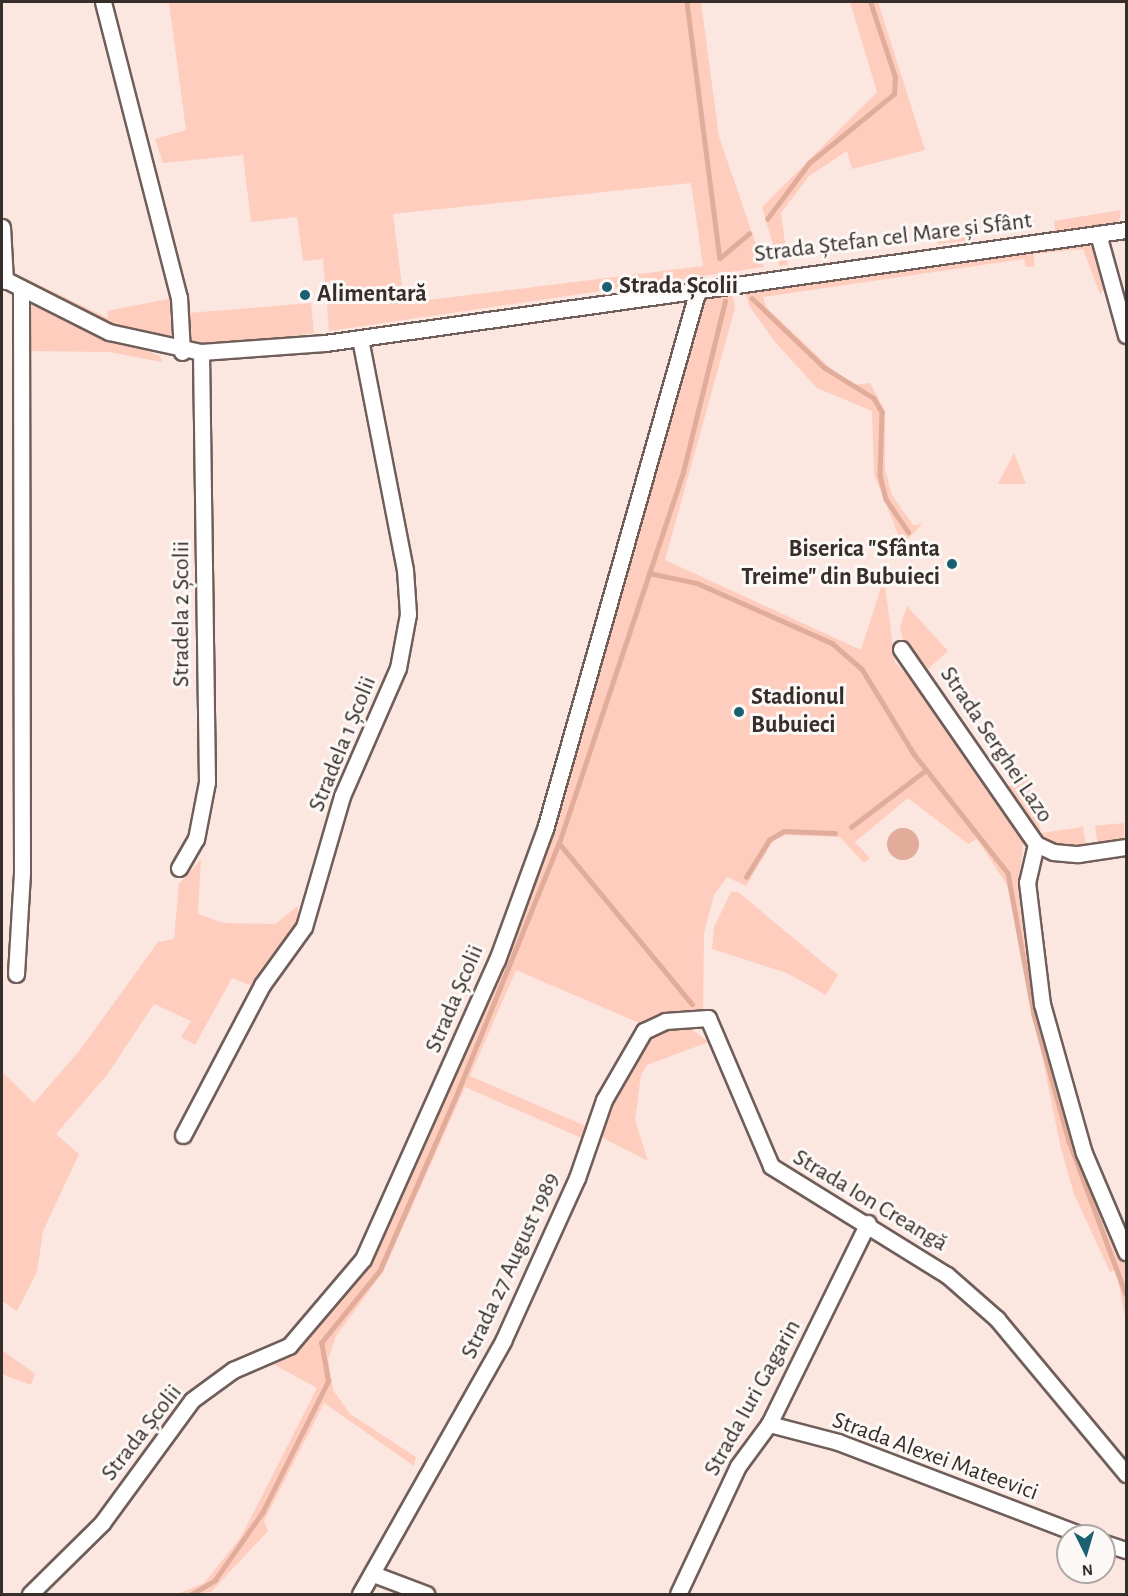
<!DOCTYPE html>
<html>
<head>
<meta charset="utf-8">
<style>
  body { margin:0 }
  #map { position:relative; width:1128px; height:1596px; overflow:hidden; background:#fbe6e0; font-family:"Alegreya Sans",sans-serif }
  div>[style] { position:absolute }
  .green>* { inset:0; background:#fecdbe }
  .water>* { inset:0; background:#e2ac9b }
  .round { border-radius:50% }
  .stream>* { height:4.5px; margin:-2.25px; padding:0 2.25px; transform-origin:2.25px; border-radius:2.25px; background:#e2ac9b }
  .roads { filter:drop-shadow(2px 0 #6f5e59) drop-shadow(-2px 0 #6f5e59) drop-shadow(0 2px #6f5e59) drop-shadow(0 -2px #6f5e59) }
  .street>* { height:15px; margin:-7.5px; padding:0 7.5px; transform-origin:7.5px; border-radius:7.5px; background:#fff }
  .dots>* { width:16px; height:16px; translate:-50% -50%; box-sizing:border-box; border:3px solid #fcf8f6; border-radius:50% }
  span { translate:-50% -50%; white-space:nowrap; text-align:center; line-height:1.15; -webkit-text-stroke:6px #fcf8f6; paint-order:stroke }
  .street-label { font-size:24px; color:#362e2b }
  .poi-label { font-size:24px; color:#362e2b; font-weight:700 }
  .left { translate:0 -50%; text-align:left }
  .right { translate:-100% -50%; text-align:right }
  .frame { position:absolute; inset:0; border:3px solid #362e2b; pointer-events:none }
  .north { position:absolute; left:1056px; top:1524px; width:60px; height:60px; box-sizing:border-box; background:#fcf8f6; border:2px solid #ada7a5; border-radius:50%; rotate:175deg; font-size:16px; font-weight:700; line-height:24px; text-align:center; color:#362e2b }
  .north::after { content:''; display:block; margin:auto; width:21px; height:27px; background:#1a6071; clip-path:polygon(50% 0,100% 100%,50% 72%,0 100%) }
</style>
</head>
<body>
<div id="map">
  <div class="green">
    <div style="clip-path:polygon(evenodd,169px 2px,701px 2px,719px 137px,764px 267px,329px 331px,323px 259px,303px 261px,297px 217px,251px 222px,243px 155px,163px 163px,155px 139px,186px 130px,169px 2px,691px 183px,703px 266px,404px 303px,393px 214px,691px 183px)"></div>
    <div style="clip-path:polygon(850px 2px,878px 2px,925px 150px,852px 169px,847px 151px,809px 176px,781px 213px,788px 265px,779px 266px,762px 207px,877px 92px)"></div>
    <div style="clip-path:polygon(1121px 210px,1119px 222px,1055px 232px,1054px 221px)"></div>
    <div style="clip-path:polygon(970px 224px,974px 240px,938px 244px,935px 237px)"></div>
    <div style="clip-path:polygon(1086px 244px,1095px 250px,1105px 289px,1100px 294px,1083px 249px,1034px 254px,1034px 267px,1026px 267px,1024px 259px,763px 297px,766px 307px,827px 365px,852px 385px,870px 383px,885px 411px,885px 470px,892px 495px,913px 525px,922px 524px,891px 557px,898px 534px,874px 474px,872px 411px,817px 388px,775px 342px,750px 307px,744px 289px)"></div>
    <div style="clip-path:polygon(14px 273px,108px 318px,107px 311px,173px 298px,174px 344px,99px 321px,15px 280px)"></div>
    <div style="clip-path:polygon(732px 291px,735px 308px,665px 560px,861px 650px,884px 578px,895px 662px,940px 710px,1024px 838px,1019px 880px,1039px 1010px,1126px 1267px,1126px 1322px,1116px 1270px,1110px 1272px,1074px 1194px,1061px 1149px,1007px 885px,977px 839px,968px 844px,908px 798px,855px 842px,870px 858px,864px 863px,840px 837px,786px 835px,773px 841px,746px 886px,727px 877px,714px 895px,704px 933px,703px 1013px,644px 1025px,516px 970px,470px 1076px,590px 1128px,586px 1140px,465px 1087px,383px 1272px,336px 1336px,328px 1359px,333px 1390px,350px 1414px,416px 1457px,414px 1466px,324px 1403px,264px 1521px,268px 1531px,211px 1592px,178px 1594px,204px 1583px,241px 1537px,317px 1388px,264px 1359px,302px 1344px,357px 1280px,380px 1243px,451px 1084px,550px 840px,706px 295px)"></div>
    <div style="clip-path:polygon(26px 303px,160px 356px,162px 362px,109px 352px,25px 351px)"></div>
    <div style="clip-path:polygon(311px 303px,314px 333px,246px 343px,190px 343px,189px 313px)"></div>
    <div style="clip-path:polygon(1014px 453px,1026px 484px,998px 484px)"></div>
    <div style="clip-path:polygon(907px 606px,948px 651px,926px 671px,904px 645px,900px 627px)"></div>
    <div style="clip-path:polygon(1029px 779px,1041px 833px,1083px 827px,1086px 849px,1046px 845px,1036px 837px,1007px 787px)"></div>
    <div style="clip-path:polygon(1124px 823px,1124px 842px,1098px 848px,1095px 826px)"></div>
    <div style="clip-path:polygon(201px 859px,198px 914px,224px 923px,275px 924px,298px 906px,298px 927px,255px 987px,232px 978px,195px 1045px,181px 1037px,191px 1021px,154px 1004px,107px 1075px,56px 1134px,79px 1154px,43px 1231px,37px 1272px,17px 1311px,2px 1301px,2px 1072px,34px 1103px,80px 1050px,158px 942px,174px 939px,179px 884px)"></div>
    <div style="clip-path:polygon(731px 892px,738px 892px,838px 975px,826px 995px,787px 973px,712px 949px,714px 927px)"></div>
    <div style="clip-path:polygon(686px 1025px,709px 1042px,647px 1065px,641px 1075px,635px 1120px,648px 1161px,601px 1137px,606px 1113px,646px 1035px,657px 1028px)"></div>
    <div style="clip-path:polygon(2px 1350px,35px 1374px,31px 1385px,2px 1374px)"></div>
  </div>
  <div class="water">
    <div class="round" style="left:887px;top:828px;width:32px;height:32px"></div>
  </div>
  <div class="stream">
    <div style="left:687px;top:2px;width:258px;rotate:82.7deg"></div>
    <div style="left:767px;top:219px;width:70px;rotate:-53.1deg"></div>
    <div style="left:809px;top:163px;width:109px;rotate:-39.1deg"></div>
    <div style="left:894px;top:94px;width:17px;rotate:-87deg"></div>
    <div style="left:895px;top:77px;width:79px;rotate:-108.4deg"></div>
    <div style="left:720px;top:258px;width:38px;rotate:-40deg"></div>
    <div style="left:752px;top:298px;width:101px;rotate:43.8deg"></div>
    <div style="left:825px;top:368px;width:57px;rotate:31.5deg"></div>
    <div style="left:874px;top:398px;width:16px;rotate:60deg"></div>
    <div style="left:882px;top:412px;width:63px;rotate:91.8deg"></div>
    <div style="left:880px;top:475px;width:25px;rotate:76deg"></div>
    <div style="left:886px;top:499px;width:40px;rotate:56deg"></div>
    <div style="left:649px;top:573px;width:49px;rotate:11.8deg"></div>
    <div style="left:697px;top:583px;width:148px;rotate:24deg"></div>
    <div style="left:832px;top:643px;width:40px;rotate:41deg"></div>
    <div style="left:862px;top:669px;width:100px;rotate:58.5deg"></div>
    <div style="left:914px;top:754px;width:152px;rotate:51.7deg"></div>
    <div style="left:1008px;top:873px;width:144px;rotate:79.6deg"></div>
    <div style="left:1034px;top:1015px;width:131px;rotate:74.5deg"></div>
    <div style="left:1069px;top:1141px;width:163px;rotate:69.6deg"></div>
    <div style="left:851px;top:827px;width:94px;rotate:-37.2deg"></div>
    <div style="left:559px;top:843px;width:209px;rotate:50.4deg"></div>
    <div style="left:746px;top:877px;width:44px;rotate:-58.1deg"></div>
    <div style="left:769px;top:840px;width:17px;rotate:-31deg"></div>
    <div style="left:784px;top:831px;width:51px;rotate:2.2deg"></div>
    <div style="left:192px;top:1594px;width:27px;rotate:-31deg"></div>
    <div style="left:215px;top:1580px;width:82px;rotate:-55deg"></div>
    <div style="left:262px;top:1513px;width:148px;rotate:-63.4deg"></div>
    <div style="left:328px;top:1381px;width:39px;rotate:-100deg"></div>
    <div style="left:321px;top:1343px;width:94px;rotate:-51.1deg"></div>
    <div style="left:380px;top:1270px;width:184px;rotate:-66.4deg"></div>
    <div style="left:454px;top:1101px;width:279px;rotate:-67.9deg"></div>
    <div style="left:559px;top:843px;width:391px;rotate:-71.5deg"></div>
    <div style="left:683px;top:472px;width:176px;rotate:-76.2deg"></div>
  </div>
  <div class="roads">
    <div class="street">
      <div style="left:103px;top:2px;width:305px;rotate:75.6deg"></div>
      <div style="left:179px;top:297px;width:55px;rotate:86.9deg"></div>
      <div style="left:2px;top:227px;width:54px;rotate:86.8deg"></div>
      <div style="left:1098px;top:234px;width:105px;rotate:74.5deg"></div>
      <div style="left:2px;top:278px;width:120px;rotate:26.8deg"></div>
      <div style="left:109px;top:332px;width:94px;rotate:12.3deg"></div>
      <div style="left:201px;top:352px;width:124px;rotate:-4.2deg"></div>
      <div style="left:325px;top:343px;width:809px;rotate:-8.03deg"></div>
      <div style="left:901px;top:649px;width:237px;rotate:55.3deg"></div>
      <div style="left:1036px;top:844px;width:19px;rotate:25deg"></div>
      <div style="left:1053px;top:852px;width:25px;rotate:5deg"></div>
      <div style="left:1078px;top:854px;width:49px;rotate:-8.3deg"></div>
      <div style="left:1036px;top:844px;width:39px;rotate:103deg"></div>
      <div style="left:1027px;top:882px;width:123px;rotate:83deg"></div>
      <div style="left:1042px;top:1004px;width:155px;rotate:74.3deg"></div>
      <div style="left:1084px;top:1153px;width:108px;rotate:67deg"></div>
      <div style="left:179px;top:868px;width:34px;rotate:-60deg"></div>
      <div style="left:196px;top:839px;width:58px;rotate:-79.1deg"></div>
      <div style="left:207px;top:782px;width:430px;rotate:-90.8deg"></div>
      <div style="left:16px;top:974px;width:101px;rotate:-86.6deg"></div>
      <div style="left:22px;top:873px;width:583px;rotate:-90.1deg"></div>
      <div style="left:183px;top:1135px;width:170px;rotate:-62.2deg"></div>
      <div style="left:262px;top:985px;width:72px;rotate:-54.1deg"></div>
      <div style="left:304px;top:927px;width:136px;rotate:-73.8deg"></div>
      <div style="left:342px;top:796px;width:140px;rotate:-66.4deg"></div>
      <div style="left:398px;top:668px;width:55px;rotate:-79.5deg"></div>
      <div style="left:408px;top:614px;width:44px;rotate:-93.9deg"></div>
      <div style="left:405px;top:570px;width:236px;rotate:-101deg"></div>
      <div style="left:769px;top:1424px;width:71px;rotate:14.6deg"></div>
      <div style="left:838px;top:1442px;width:263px;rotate:20.9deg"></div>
      <div style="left:1104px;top:1543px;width:23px;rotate:18deg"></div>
      <div style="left:373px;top:1574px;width:57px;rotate:20.7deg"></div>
      <div style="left:30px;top:1594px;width:101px;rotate:-44.6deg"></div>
      <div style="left:102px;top:1523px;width:152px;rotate:-53.8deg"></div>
      <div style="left:192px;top:1400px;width:51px;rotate:-36.2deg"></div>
      <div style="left:233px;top:1370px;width:61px;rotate:-23.2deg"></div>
      <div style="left:289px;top:1346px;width:114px;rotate:-49.6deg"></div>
      <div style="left:363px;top:1259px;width:328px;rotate:-65.9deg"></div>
      <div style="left:497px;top:960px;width:140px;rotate:-69.9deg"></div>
      <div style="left:545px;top:829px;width:564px;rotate:-74.17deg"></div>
      <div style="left:360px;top:1594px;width:291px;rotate:-60.5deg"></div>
      <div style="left:503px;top:1341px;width:179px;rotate:-65.6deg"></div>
      <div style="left:577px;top:1178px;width:83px;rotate:-70.9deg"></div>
      <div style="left:604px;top:1100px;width:80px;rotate:-59.9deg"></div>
      <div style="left:644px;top:1031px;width:23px;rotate:-25deg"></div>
      <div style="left:665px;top:1021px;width:43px;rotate:-4deg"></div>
      <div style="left:708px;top:1018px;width:161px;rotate:66.9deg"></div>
      <div style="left:771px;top:1166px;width:207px;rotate:31.8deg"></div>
      <div style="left:947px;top:1275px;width:67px;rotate:41.3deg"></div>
      <div style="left:997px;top:1319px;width:202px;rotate:50.2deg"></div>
      <div style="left:678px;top:1594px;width:141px;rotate:-64.9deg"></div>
      <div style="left:738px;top:1466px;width:52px;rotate:-53.6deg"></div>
      <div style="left:769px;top:1424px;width:224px;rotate:-63.8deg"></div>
    </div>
  </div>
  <div class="dots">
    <div style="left:607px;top:287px;background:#1a6071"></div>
    <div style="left:305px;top:295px;background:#1a6071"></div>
    <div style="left:952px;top:564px;background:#1a6071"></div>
    <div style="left:739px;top:712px;background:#1a6071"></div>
  </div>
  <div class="street-label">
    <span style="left:893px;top:238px;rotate:-7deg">Strada Ștefan cel Mare și Sfânt</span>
    <span style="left:182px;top:614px;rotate:-90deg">Stradela 2 Școlii</span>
    <span style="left:343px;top:744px;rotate:-68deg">Stradela 1 Școlii</span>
    <span style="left:996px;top:745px;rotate:56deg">Strada Serghei Lazo</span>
    <span style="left:455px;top:999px;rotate:-67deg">Strada Școlii</span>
    <span style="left:870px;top:1201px;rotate:31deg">Strada Ion Creangă</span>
    <span style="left:511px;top:1266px;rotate:-65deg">Strada 27 August 1989</span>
    <span style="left:753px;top:1398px;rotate:-61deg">Strada Iuri Gagarin</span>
    <span style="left:142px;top:1433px;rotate:-52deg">Strada Școlii</span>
    <span style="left:935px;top:1457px;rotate:20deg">Strada Alexei Mateevici</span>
  </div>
  <div class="poi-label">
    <span class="left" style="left:619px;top:287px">Strada Școlii</span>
    <span class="left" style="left:317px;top:295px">Alimentară</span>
    <span class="right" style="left:940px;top:564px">Biserica "Sfânta<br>Treime" din Bubuieci</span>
    <span class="left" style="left:751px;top:712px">Stadionul<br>Bubuieci</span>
  </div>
  <div class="frame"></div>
  <div class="north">N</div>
</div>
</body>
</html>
